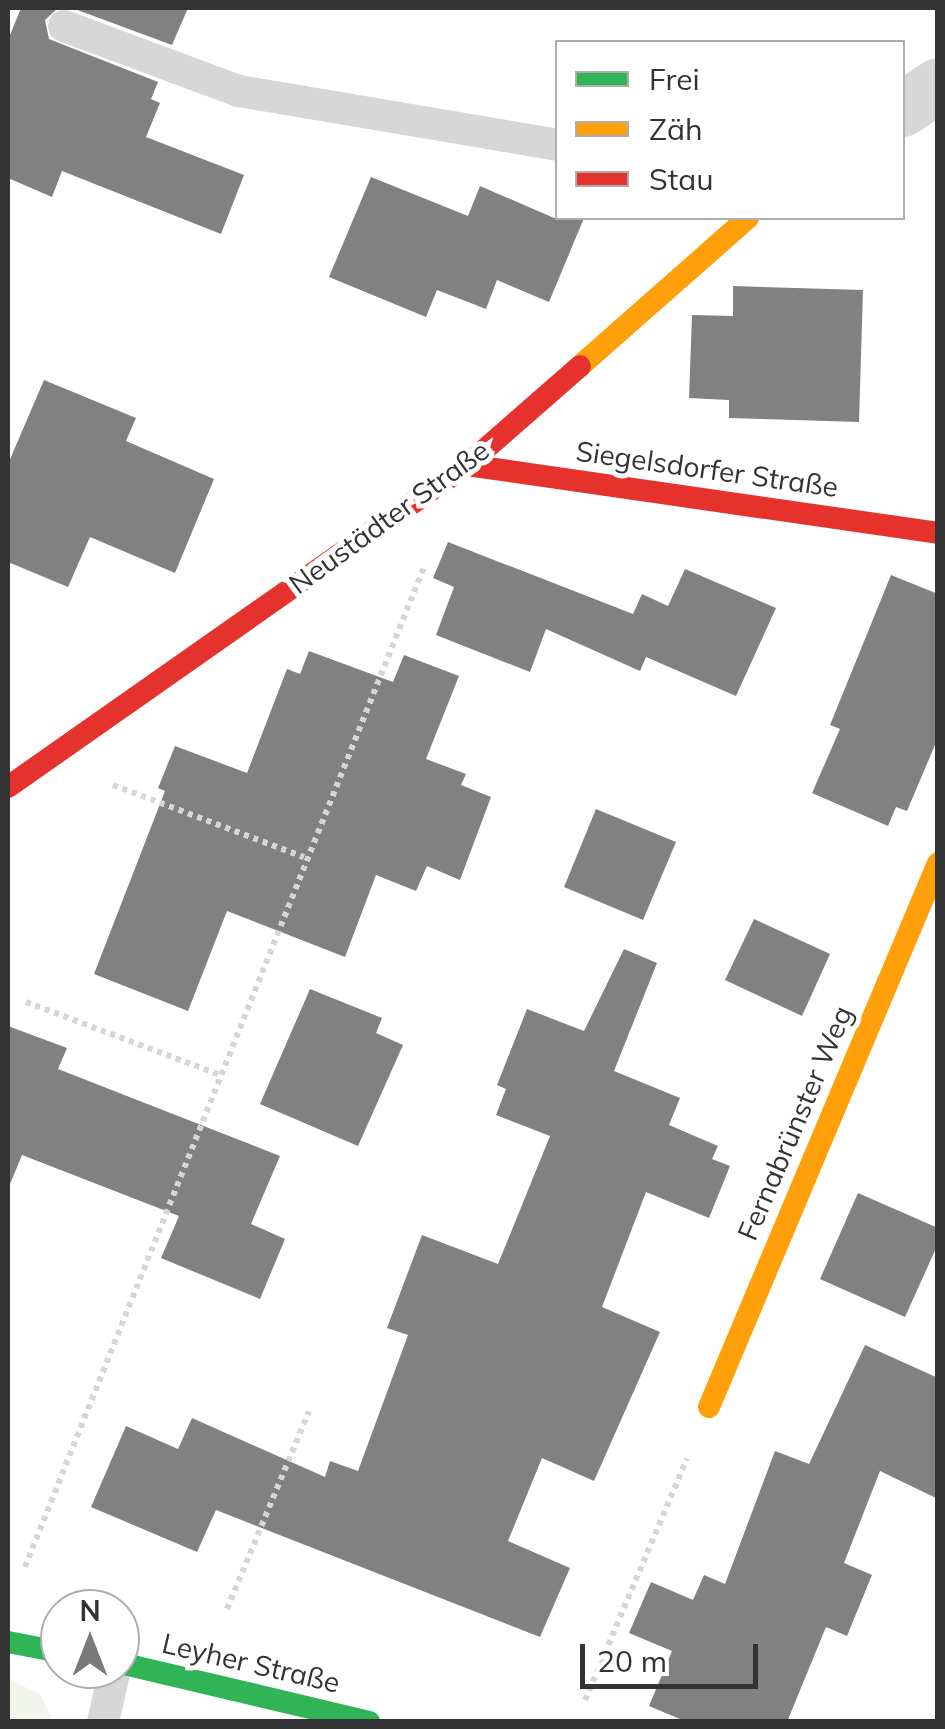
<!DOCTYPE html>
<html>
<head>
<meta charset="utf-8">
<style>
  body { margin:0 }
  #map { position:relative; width:945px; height:1729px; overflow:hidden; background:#fff; font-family:Mulish,sans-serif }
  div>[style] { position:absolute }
  .green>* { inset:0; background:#f1f5ed }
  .building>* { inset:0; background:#818181 }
  .path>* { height:6px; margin-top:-3px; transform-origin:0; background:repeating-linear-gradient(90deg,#d6d6d6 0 5px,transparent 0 10px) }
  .lane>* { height:32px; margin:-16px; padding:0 16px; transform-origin:16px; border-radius:16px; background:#d7d7d7 }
  .street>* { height:55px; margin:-27.5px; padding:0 27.5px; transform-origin:27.5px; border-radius:27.5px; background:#d7d7d7 }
  .fast>* { height:22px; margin:-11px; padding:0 11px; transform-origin:11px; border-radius:11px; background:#30b455 }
  .slow>* { height:22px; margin:-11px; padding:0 11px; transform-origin:11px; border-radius:11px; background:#ff9f0a }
  .jam>* { height:22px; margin:-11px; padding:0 11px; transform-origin:11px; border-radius:11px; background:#e5322d }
  span { translate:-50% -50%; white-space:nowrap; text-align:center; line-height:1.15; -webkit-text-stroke:10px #fff; paint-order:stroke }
  .street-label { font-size:28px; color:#333 }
  .frame { position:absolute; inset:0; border:10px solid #333; pointer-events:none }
  .legend { position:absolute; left:555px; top:40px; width:350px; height:180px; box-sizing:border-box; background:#fff; border:2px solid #adadad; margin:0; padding:12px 18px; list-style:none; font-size:30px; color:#333 }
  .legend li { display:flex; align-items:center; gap:20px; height:50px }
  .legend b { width:50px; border:2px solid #adadad }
  .north { position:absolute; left:40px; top:1589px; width:100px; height:100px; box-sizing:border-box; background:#fff; border:2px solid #adadad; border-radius:50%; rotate:0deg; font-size:28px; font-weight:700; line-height:40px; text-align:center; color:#333 }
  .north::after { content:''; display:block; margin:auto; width:35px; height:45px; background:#7a7a7a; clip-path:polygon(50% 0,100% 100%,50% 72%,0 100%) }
  .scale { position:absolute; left:580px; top:1644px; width:178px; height:45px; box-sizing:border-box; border:5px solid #333; border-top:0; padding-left:12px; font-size:30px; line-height:35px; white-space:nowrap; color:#333; -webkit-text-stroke:8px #fff; paint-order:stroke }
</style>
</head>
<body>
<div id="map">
  <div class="green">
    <div style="clip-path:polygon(8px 1679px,40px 1694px,53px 1721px,8px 1721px)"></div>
  </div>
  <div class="building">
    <div style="clip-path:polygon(21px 8px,58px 8px,45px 20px,49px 39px,158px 82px,151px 99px,160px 103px,146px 137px,244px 175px,221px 234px,62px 171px,52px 197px,8px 178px,8px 40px)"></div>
    <div style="clip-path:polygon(72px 8px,188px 8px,172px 45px)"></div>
    <div style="clip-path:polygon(371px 177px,468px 216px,480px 186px,554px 218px,584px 218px,549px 302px,497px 280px,486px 309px,437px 290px,426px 317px,329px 277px)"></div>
    <div style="clip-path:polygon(733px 286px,863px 290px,859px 422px,729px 418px,729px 400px,689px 398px,692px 315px,733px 316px)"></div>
    <div style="clip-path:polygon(44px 380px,136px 418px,126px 441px,214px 479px,175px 573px,90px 537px,68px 587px,8px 562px,8px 464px)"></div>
    <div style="clip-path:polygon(448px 542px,633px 614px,642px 594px,668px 606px,685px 569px,776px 608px,736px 696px,646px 657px,640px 671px,546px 629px,530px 672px,436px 635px,454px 587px,433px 578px)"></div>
    <div style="clip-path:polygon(891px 575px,938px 594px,938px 738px,907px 811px,896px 807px,888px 826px,812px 793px,840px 729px,830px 725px)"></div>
    <div style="clip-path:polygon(309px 651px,393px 682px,404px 655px,459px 676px,426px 759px,466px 774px,461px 785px,491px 797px,460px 880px,427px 866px,416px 891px,376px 875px,345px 957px,227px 911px,188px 1011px,94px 974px,165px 791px,158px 788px,175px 746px,247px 773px,287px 669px,300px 674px)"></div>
    <div style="clip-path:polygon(596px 809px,676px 842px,643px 920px,564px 887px)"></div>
    <div style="clip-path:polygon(754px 919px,830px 954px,802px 1016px,725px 980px)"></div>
    <div style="clip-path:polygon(624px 949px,657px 963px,614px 1071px,680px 1098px,669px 1125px,718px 1146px,712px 1159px,730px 1166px,709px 1218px,646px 1192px,602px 1307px,660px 1332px,594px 1481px,542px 1458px,508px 1541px,570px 1568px,540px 1637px,216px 1510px,197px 1552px,91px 1507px,126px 1426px,178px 1449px,192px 1418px,325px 1477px,330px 1461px,358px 1471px,408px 1335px,387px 1328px,422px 1235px,498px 1264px,550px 1136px,496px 1115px,506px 1089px,497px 1085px,527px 1009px,584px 1031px)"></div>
    <div style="clip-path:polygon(310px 989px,382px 1018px,376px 1033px,403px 1045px,358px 1146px,260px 1104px)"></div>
    <div style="clip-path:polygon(8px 1026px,67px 1048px,58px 1069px,280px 1156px,251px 1224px,285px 1239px,260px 1299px,161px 1258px,179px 1216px,22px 1155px,8px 1189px)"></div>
    <div style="clip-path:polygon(858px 1193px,938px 1228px,938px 1244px,905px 1317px,820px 1279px)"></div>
    <div style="clip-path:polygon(865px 1345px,938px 1378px,938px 1499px,880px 1471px,844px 1563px,872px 1575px,847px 1636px,826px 1627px,787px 1722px,687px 1722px,649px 1706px,672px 1651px,629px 1633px,651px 1582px,693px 1600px,704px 1575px,725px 1584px,775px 1451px,809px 1464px)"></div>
  </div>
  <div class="path">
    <div style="left:113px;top:785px;width:204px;rotate:20.7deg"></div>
    <div style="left:26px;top:1002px;width:205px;rotate:20.6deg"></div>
    <div style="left:25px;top:1567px;width:1077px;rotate:-68.25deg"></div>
    <div style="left:227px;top:1609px;width:214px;rotate:-67.5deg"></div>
    <div style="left:585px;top:1700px;width:262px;rotate:-67.1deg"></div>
  </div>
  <div class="lane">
    <div style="left:64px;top:26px;width:187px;rotate:20.4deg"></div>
    <div style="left:239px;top:91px;width:324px;rotate:9.6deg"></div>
    <div style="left:103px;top:1722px;width:54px;rotate:-77.2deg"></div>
  </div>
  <div class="street">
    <div style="left:902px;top:109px;width:43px;rotate:-33.7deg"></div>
  </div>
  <div class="fast">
    <div style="left:8px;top:1642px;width:53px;rotate:10.9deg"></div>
    <div style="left:120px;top:1663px;width:256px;rotate:13.3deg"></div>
  </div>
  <div class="slow">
    <div style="left:580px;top:366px;width:224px;rotate:-41.4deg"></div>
    <div style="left:709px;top:1407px;width:590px;rotate:-67.17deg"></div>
  </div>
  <div class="jam">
    <div style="left:467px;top:465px;width:476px;rotate:8.2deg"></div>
    <div style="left:8px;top:787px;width:561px;rotate:-35.05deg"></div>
    <div style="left:467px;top:465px;width:150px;rotate:-41.2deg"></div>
  </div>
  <div class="street-label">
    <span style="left:707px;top:469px;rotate:8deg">Siegelsdorfer Straße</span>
    <span style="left:389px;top:517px;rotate:-36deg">Neustädter Straße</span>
    <span style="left:795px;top:1123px;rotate:-67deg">Fernabrünster Weg</span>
    <span style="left:251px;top:1663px;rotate:13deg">Leyher Straße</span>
  </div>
  <div class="frame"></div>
  <ul class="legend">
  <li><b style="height:12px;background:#30b455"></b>Frei</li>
  <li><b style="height:12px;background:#ff9f0a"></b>Zäh</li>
  <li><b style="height:12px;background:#e5322d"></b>Stau</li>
  </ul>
  <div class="north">N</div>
  <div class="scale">20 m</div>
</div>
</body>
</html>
